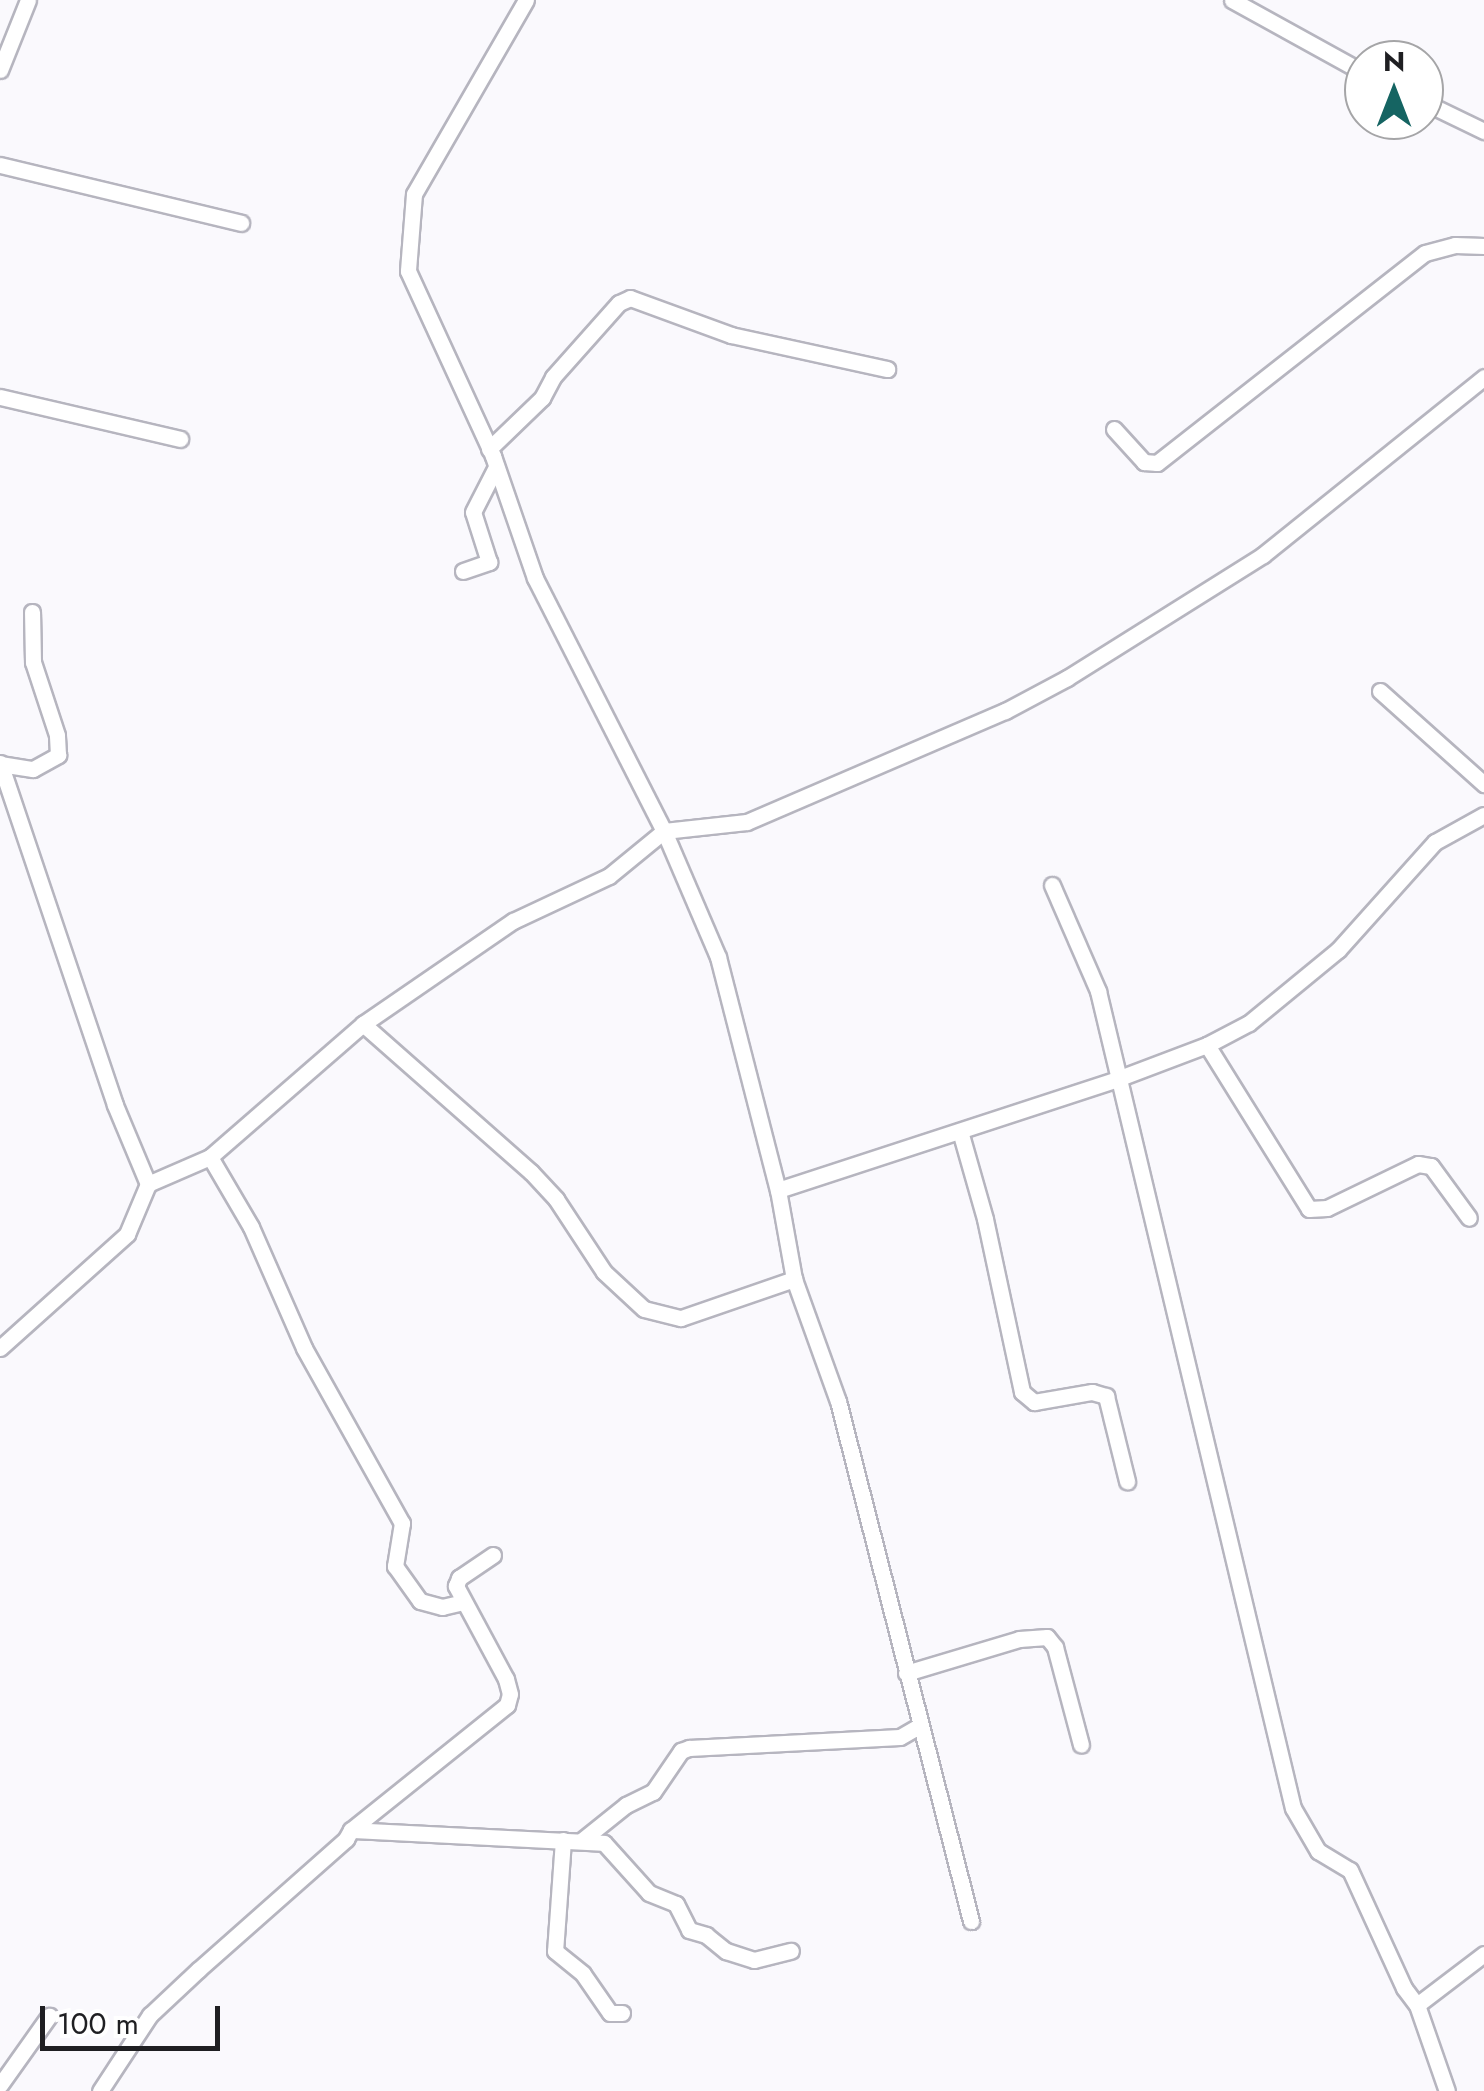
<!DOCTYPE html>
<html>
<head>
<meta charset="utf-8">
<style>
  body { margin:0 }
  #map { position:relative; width:1484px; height:2091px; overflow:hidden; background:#faf9fd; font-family:Jost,sans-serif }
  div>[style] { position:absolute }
  .roads { filter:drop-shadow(2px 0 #b6b5bf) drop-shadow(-2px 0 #b6b5bf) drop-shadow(0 2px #b6b5bf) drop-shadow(0 -2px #b6b5bf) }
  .street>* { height:15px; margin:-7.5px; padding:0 7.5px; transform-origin:7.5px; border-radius:7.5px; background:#fff }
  span { translate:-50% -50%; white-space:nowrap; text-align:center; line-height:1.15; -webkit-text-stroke:10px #fff; paint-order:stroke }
  .north { position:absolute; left:1344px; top:40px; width:100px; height:100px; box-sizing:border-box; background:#fff; border:2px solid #a5a5a7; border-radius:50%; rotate:0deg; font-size:28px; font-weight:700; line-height:40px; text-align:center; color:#1f1f22 }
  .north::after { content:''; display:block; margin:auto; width:35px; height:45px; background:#156462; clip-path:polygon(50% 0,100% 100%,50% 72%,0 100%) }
  .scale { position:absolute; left:40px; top:2006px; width:180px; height:45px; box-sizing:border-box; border:5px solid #1f1f22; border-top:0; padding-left:12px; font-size:30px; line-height:35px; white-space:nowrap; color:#1f1f22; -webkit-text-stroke:8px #fff; paint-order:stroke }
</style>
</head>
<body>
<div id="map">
  <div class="roads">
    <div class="street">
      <div style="left:526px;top:0;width:224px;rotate:120deg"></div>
      <div style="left:414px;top:194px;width:77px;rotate:94.5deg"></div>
      <div style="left:408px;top:271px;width:204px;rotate:65.3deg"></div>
      <div style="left:493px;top:456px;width:129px;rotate:71deg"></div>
      <div style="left:535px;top:578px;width:284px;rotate:63deg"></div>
      <div style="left:664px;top:831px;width:137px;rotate:66.8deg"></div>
      <div style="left:718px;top:957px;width:241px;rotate:75.6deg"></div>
      <div style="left:778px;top:1190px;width:357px;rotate:-18.1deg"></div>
      <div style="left:1117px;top:1079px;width:96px;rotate:-20.7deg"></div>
      <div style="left:1207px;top:1045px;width:47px;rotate:-27.6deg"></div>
      <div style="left:1249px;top:1023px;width:115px;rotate:-39.4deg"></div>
      <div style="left:1338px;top:950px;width:145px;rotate:-48.1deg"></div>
      <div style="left:1435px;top:842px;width:56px;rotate:-28.9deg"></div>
      <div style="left:1232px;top:0;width:151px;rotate:28.9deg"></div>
      <div style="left:0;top:70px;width:75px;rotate:-68.2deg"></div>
      <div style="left:1424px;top:102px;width:67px;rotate:25.8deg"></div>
      <div style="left:0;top:165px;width:248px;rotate:13.5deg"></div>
      <div style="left:0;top:397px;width:185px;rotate:13.1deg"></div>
      <div style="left:1114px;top:429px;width:45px;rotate:47.7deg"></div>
      <div style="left:1144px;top:462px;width:13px;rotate:4deg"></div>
      <div style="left:1157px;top:463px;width:340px;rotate:-38.1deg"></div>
      <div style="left:1425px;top:253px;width:31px;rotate:-15deg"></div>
      <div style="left:1455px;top:245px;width:29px;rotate:2deg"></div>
      <div style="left:489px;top:449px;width:74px;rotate:-43.9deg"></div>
      <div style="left:542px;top:398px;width:24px;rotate:-62deg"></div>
      <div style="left:553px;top:377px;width:99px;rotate:-48.3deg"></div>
      <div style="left:619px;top:303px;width:12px;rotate:-24deg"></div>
      <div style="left:630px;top:298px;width:108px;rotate:20.1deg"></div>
      <div style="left:731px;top:335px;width:160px;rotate:12.3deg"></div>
      <div style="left:463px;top:571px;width:28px;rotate:-19deg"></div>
      <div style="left:489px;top:562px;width:52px;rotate:-107.7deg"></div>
      <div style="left:473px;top:512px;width:51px;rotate:-62.9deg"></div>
      <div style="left:1380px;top:691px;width:140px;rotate:41.8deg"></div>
      <div style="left:0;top:763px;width:361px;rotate:71.4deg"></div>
      <div style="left:115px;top:1105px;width:86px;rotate:67.3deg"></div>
      <div style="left:0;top:764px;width:33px;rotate:9deg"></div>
      <div style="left:33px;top:769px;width:29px;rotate:-29deg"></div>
      <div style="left:58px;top:755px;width:20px;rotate:-93deg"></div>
      <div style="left:57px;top:735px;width:77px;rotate:-108.2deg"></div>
      <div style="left:33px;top:662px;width:50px;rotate:-91.1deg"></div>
      <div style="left:1052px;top:885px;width:116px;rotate:66.5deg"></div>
      <div style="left:1098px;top:991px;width:840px;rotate:76.58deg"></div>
      <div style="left:1293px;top:1808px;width:50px;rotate:59.8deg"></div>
      <div style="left:1318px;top:1851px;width:37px;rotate:31deg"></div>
      <div style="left:1350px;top:1870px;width:130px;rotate:65.4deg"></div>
      <div style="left:1404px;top:1988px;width:21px;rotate:53deg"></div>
      <div style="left:1417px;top:2005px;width:91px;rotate:70.8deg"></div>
      <div style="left:363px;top:1024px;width:224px;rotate:41.4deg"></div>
      <div style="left:531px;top:1172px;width:37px;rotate:47deg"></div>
      <div style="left:556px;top:1199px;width:87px;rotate:56.7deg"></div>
      <div style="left:604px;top:1272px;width:54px;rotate:42.8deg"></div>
      <div style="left:644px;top:1309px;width:38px;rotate:14deg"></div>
      <div style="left:681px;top:1318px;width:120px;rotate:-19deg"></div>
      <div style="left:1207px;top:1045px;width:193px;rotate:58.1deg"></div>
      <div style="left:1309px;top:1209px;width:18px;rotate:-3deg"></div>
      <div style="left:1327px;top:1208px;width:101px;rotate:-25.8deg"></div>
      <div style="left:1418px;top:1164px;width:13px;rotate:9deg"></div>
      <div style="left:1431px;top:1166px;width:64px;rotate:53.8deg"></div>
      <div style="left:960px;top:1131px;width:91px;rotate:74.1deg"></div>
      <div style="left:985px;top:1219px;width:177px;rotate:77.9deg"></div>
      <div style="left:1022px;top:1392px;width:16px;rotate:40deg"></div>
      <div style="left:1034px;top:1402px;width:59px;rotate:-9.8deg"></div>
      <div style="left:1092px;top:1392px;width:15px;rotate:16deg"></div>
      <div style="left:1106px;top:1396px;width:88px;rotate:76.1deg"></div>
      <div style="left:210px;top:1157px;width:81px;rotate:59.6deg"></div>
      <div style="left:251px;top:1227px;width:132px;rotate:66.3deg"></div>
      <div style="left:304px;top:1348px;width:201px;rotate:60.8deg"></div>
      <div style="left:402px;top:1523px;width:44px;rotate:99.2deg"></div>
      <div style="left:395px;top:1566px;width:43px;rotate:54.5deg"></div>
      <div style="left:420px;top:1601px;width:23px;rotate:15deg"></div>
      <div style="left:442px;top:1607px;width:22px;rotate:-13deg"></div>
      <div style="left:778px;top:1190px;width:90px;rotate:79.8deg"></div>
      <div style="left:794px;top:1279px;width:130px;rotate:70.2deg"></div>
      <div style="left:838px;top:1401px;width:537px;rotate:75.65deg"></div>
      <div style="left:0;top:1348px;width:171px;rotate:-41.9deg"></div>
      <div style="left:127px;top:1234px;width:54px;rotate:-67.2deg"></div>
      <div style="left:148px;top:1184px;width:68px;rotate:-23.5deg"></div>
      <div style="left:210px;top:1157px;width:203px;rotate:-41deg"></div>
      <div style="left:363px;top:1024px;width:182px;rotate:-34.5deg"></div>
      <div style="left:513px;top:921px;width:106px;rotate:-25.1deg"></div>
      <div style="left:609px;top:876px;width:71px;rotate:-39.3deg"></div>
      <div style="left:664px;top:831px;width:83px;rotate:-6.2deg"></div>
      <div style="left:747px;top:822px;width:281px;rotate:-23.3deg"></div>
      <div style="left:1005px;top:711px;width:70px;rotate:-28deg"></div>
      <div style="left:1067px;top:678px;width:231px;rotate:-32.1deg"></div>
      <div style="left:1263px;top:555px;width:284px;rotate:-38.8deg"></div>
      <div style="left:906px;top:1673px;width:118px;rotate:-16.7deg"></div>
      <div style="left:1019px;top:1639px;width:28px;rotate:-4deg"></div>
      <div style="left:1047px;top:1637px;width:13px;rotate:51deg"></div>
      <div style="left:1055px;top:1647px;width:101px;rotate:75.1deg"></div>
      <div style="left:351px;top:1830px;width:253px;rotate:2.9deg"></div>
      <div style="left:604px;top:1843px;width:67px;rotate:48deg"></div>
      <div style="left:649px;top:1893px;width:29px;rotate:22deg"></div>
      <div style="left:676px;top:1904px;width:29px;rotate:63deg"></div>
      <div style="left:689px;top:1930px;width:18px;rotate:16deg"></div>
      <div style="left:706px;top:1935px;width:26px;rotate:39deg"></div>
      <div style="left:726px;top:1951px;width:29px;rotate:18deg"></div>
      <div style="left:754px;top:1960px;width:38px;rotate:-14deg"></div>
      <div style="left:563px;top:1840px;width:111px;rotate:94.1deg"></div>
      <div style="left:555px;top:1951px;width:36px;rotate:39deg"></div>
      <div style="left:583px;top:1974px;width:47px;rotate:55.3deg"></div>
      <div style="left:610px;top:2013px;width:12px"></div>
      <div style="left:581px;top:1841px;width:58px;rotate:-38.7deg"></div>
      <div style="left:626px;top:1805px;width:30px;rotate:-26deg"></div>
      <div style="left:653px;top:1792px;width:50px;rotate:-55.7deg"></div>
      <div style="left:681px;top:1751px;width:9px;rotate:-21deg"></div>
      <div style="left:689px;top:1748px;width:211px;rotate:-3deg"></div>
      <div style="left:900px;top:1737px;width:22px;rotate:-30deg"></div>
      <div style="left:1417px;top:2005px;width:84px;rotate:-37.3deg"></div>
      <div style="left:0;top:2085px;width:85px;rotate:-54.6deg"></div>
      <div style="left:100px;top:2091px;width:91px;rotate:-56.7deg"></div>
      <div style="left:150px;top:2015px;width:66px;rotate:-43.2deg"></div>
      <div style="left:198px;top:1970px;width:198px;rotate:-41.5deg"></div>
      <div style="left:346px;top:1839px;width:10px;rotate:-61deg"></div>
      <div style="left:351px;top:1830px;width:200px;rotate:-38.7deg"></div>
      <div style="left:507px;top:1705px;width:11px;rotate:-75deg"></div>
      <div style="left:510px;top:1694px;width:16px;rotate:-105deg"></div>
      <div style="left:506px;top:1679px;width:106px;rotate:-118.3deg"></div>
      <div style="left:456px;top:1586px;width:9px;rotate:-69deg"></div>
      <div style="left:459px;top:1578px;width:41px;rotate:-34.1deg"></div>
    </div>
  </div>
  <div class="north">N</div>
  <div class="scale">100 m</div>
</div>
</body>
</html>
